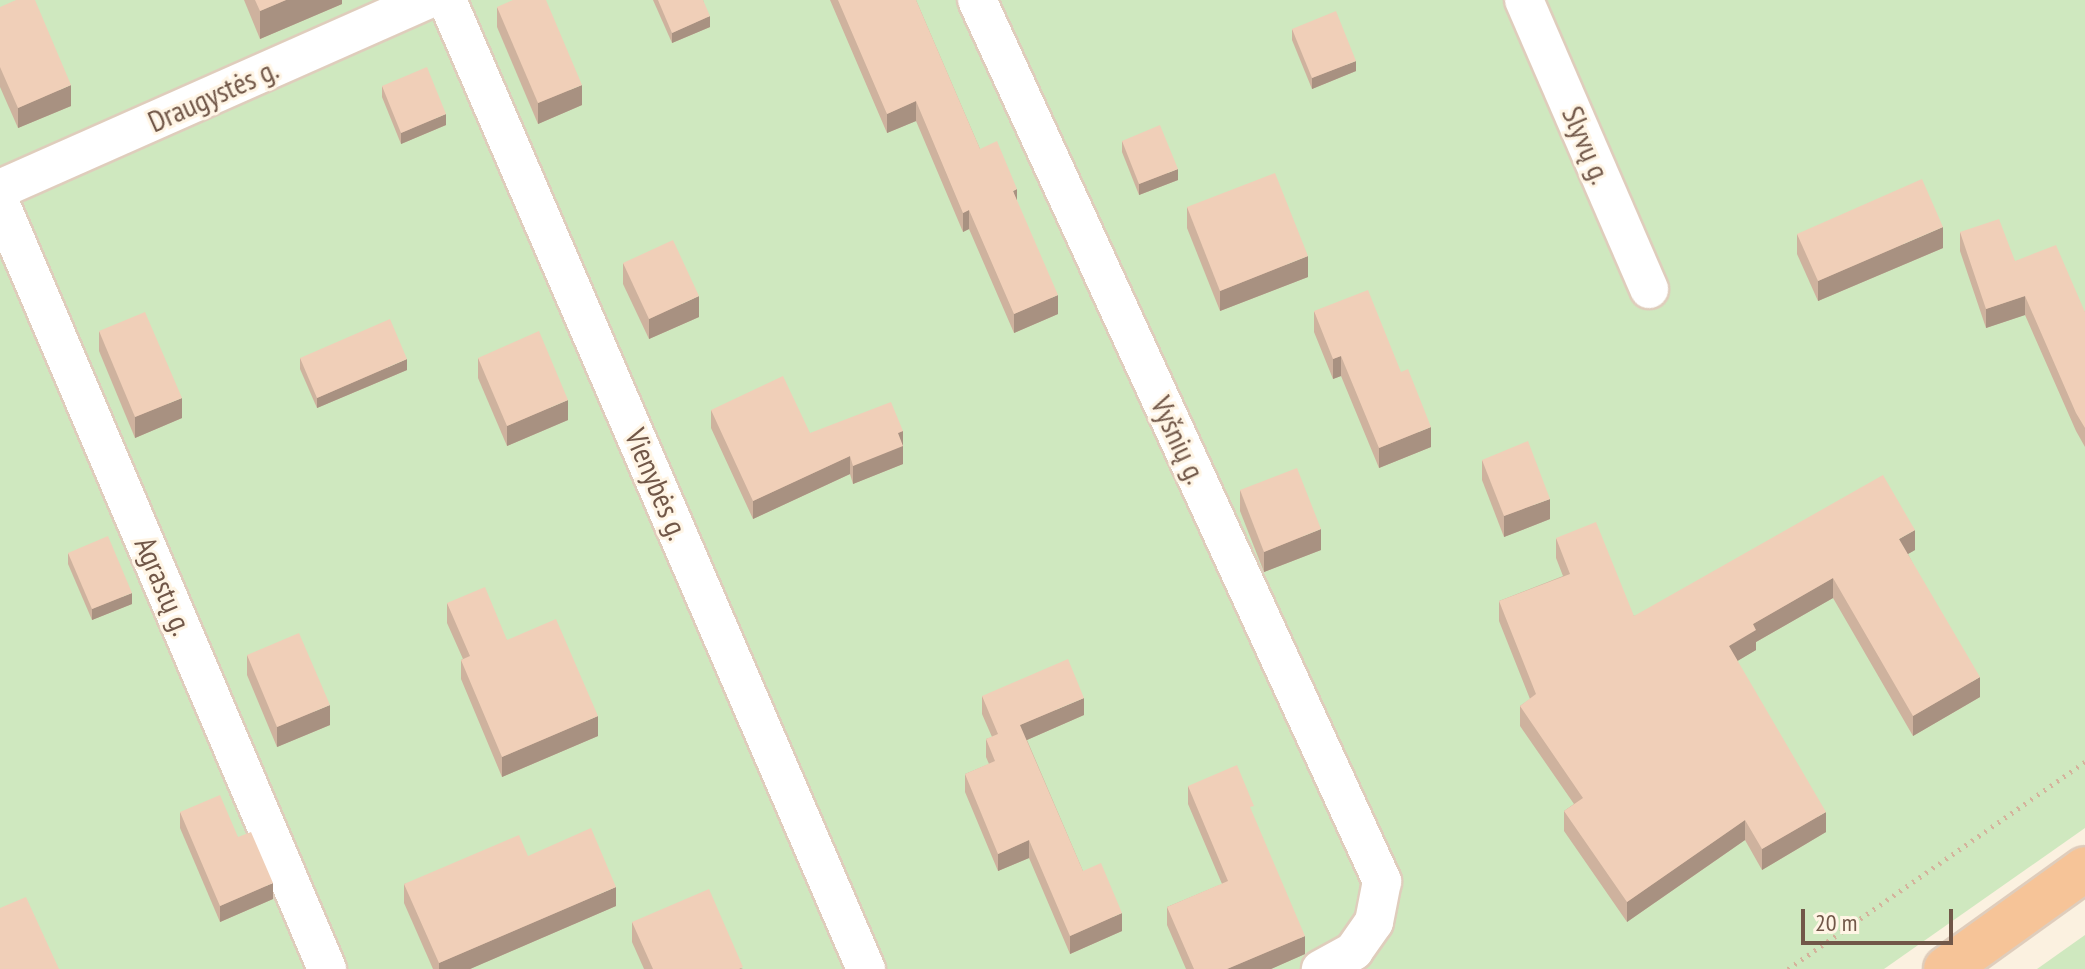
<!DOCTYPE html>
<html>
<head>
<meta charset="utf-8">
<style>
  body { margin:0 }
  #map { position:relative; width:2085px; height:969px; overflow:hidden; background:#fbf1e0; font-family:"PT Sans Narrow",sans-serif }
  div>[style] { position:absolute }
  .green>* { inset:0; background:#cfe8bf }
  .path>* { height:5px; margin-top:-2.5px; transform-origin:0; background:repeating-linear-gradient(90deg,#d4b39c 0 2px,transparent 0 8px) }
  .roads { filter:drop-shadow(2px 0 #dfcdbc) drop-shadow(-2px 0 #dfcdbc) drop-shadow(0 2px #dfcdbc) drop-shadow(0 -2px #dfcdbc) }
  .minor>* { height:38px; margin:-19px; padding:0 19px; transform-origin:19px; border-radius:19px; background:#fff }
  .trunk>* { height:44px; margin:-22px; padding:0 22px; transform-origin:22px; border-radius:22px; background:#f6c498 }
  .wall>* { inset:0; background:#ceb29e }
  .shaded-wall>* { inset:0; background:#a89181 }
  .building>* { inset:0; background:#f0cfb8 }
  span { translate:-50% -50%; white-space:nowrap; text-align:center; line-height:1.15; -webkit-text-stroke:6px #fff5e5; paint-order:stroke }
  .street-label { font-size:30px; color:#715748 }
  .scale { position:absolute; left:1801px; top:909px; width:152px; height:36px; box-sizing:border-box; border:4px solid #715748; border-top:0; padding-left:10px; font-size:24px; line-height:28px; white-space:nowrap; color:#715748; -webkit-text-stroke:6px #fff5e5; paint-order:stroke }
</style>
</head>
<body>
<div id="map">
  <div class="green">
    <div style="clip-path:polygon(0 0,2085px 0,2085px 828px,1884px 969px,0 969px)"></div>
    <div style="clip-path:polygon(2085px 935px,2085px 969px,2037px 969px)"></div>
  </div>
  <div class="path">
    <div style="left:1788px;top:969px;width:362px;rotate:-34.9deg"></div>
  </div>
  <div class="roads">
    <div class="minor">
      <div style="left:447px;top:0;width:1056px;rotate:66.62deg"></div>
      <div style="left:977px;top:0;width:970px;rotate:65.31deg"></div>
      <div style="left:1382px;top:881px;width:42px;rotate:101deg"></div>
      <div style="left:1374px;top:922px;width:35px;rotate:125deg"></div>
      <div style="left:1354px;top:951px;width:38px;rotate:151deg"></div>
      <div style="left:1524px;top:0;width:315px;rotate:66.6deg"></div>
      <div style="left:0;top:189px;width:467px;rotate:-23.9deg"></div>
      <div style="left:0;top:203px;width:833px;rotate:66.88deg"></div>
    </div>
    <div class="trunk">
      <div style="left:1946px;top:969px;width:171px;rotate:-35.7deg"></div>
    </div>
  </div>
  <div class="wall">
    <div style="clip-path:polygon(244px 0,342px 0,342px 4px,260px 39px)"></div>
    <div style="clip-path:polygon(653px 0,703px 0,710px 27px,672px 43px)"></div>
    <div style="clip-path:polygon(830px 0,916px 0,980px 149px,1017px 202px,1058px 314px,1014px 333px,969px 229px,963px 232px,916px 121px,887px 133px)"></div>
    <div style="clip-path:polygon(0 7px,71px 106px,18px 128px,0 87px)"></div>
    <div style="clip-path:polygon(497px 7px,582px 105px,538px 124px,497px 27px)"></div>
    <div style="clip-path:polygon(1292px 29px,1356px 71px,1312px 89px,1292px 40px)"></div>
    <div style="clip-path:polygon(382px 86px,446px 125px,401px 144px,382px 97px)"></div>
    <div style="clip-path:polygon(1122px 141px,1178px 180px,1139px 195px,1122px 152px)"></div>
    <div style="clip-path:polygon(1187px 207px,1308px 277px,1220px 311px,1187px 228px)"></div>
    <div style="clip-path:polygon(1960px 232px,2015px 261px,2085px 312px,2085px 447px,2076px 431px,2025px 315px,1986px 328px,1960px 251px)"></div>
    <div style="clip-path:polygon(1797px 234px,1943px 248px,1818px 301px,1797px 254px)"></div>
    <div style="clip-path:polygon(623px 263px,699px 317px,649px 339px,623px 284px)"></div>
    <div style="clip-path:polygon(1314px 311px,1431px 447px,1379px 468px,1341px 376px,1333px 379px,1314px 332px)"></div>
    <div style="clip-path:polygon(99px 331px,182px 418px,135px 438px,99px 351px)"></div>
    <div style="clip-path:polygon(300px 358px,407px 370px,317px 408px,300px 369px)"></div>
    <div style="clip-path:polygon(478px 358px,568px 420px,507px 446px,478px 378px)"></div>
    <div style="clip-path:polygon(711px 410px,810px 433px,903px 431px,903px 464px,853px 484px,850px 474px,753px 519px,711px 428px)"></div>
    <div style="clip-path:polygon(1482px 460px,1550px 519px,1504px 537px,1482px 480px)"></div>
    <div style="clip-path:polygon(1240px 490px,1321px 550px,1264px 572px,1240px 511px)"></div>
    <div style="clip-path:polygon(1556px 538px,1634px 616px,1915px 550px,1908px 554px,1980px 697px,1913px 736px,1833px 598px,1756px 642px,1756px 650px,1737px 661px,1826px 832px,1762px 870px,1745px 840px,1627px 922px,1564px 831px,1564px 811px,1574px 804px,1520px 726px,1520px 706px,1530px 699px,1499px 621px,1499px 601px,1563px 576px,1556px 558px)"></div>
    <div style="clip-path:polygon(68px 553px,132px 604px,92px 620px,68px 564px)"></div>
    <div style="clip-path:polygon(447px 603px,507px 640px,598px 736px,502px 777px,461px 679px,461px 660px,463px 659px,447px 623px)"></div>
    <div style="clip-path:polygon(247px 655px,330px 725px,277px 747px,247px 675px)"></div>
    <div style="clip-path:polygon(982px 696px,1084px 715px,1027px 740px,1083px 871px,1122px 931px,1070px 954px,1029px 858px,998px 871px,965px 792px,965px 774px,989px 764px,986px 757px,986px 739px,992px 737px,982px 714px)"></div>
    <div style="clip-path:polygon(1188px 786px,1254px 818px,1305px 954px,1271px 969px,1186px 969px,1167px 925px,1167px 907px,1222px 884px,1188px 804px)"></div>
    <div style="clip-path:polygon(180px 812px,238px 837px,273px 899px,220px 922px,180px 828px)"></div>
    <div style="clip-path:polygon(528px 856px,616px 906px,470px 969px,433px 969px,404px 903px,404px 884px)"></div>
    <div style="clip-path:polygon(632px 922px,743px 969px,644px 969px,632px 942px)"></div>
  </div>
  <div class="shaded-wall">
    <div style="clip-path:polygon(286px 0,342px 0,342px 4px,260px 39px,260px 11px)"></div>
    <div style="clip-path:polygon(710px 16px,710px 27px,672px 43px,672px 33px)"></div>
    <div style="clip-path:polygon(1356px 61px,1356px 71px,1312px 89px,1312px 78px)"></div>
    <div style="clip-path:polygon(71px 85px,71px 106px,18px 128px,18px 108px)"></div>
    <div style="clip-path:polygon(582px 85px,582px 105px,538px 124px,538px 103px)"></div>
    <div style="clip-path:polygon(916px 101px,916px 121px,887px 133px,887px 114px)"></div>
    <div style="clip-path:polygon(446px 114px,446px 125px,401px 144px,401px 133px)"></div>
    <div style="clip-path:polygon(1178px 169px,1178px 180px,1139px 195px,1139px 184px)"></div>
    <div style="clip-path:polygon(1017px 189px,1017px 208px,1013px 191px)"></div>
    <div style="clip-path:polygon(969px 210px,969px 229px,963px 232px,963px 213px)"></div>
    <div style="clip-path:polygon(1943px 227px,1943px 248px,1818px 301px,1818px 281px)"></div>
    <div style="clip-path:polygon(1308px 256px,1308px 277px,1220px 311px,1220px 291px)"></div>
    <div style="clip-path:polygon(1058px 295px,1058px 314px,1014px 333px,1014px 314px)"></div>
    <div style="clip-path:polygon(699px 296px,699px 317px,649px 339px,649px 319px)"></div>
    <div style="clip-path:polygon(2025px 296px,2025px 315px,1986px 328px,1986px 309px)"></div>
    <div style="clip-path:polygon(1341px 356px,1341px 376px,1333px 379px,1333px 359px)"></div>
    <div style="clip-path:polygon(407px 359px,407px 370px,317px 408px,317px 398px)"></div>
    <div style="clip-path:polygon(182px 398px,182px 418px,135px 438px,135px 417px)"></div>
    <div style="clip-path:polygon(568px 400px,568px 420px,507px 446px,507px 426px)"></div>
    <div style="clip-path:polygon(1431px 427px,1431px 447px,1379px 468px,1379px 448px)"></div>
    <div style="clip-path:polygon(903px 431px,903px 464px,853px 484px,853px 466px,898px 433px)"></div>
    <div style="clip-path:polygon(850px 456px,850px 474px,753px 519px,753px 501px)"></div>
    <div style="clip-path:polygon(1550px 499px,1550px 519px,1504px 537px,1504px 516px)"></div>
    <div style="clip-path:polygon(1321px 529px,1321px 550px,1264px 572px,1264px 552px)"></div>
    <div style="clip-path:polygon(1915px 530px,1915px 550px,1899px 559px,1899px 539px)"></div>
    <div style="clip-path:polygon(1833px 578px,1833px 598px,1756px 642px,1756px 650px,1729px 666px,1729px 646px,1753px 624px)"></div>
    <div style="clip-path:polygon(132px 593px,132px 604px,92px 620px,92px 609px)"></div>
    <div style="clip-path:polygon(1980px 677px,1980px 697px,1913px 736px,1913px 716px)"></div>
    <div style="clip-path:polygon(1084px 698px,1084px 715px,1020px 743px,1020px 725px)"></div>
    <div style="clip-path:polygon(330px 705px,330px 725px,277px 747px,277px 727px)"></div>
    <div style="clip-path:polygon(598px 716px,598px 736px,502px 777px,502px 757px)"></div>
    <div style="clip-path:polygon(1826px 812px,1826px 832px,1762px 870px,1762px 849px)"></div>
    <div style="clip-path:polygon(1745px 820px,1745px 840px,1627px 922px,1627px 902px)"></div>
    <div style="clip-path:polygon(1029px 840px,1029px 858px,998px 871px,998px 854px)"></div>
    <div style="clip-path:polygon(273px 883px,273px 899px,220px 922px,220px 906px)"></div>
    <div style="clip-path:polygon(616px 887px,616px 906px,470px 969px,439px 969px,439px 963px)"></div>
    <div style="clip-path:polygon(1122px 913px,1122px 931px,1070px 954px,1070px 936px)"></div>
    <div style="clip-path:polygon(1305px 936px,1305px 954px,1271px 969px,1227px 969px)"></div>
  </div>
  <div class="building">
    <div style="clip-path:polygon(16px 0,35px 0,71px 85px,18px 108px,0 67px,0 7px)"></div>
    <div style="clip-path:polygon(255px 0,286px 0,260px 11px)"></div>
    <div style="clip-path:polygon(513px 0,546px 0,582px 85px,538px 103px,497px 7px)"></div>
    <div style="clip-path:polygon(658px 0,703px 0,710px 16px,672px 33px)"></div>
    <div style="clip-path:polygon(838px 0,916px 0,980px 149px,997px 141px,1017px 189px,1013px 191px,1058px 295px,1014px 314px,969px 210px,963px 213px,916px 101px,887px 114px)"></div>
    <div style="clip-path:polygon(1336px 11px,1356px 61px,1312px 78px,1292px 29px)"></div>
    <div style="clip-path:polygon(427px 67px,446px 114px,401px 133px,382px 86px)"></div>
    <div style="clip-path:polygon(1160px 125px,1178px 169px,1139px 184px,1122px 141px)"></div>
    <div style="clip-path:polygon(1275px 173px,1308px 256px,1220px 291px,1187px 207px)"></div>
    <div style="clip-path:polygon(1922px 179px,1943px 227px,1818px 281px,1797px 234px)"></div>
    <div style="clip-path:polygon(1999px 219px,2015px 261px,2056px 245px,2085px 312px,2085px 428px,2076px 413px,2025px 296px,1986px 309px,1960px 232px)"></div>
    <div style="clip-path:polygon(673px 240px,699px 296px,649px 319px,623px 263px)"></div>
    <div style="clip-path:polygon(1368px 290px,1401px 372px,1408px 369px,1431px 427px,1379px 448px,1341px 356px,1333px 359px,1314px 311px)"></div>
    <div style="clip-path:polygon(145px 312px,182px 398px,135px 417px,99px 331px)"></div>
    <div style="clip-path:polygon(390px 319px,407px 359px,317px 398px,300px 358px)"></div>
    <div style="clip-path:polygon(539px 331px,568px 400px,507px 426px,478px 358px)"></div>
    <div style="clip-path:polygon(783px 376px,810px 433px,891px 402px,903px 431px,898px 433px,903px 446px,853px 466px,850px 456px,753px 501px,711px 410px)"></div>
    <div style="clip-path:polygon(1528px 441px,1550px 499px,1504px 516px,1482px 460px)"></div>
    <div style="clip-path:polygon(1297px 468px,1321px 529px,1264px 552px,1240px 490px)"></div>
    <div style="clip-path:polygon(1883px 475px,1915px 530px,1899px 539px,1980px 677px,1913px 716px,1833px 578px,1753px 624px,1756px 630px,1729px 646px,1826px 812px,1762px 849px,1745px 820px,1627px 902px,1564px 811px,1583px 798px,1520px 706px,1536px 694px,1499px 601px,1570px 574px,1556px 538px,1596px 522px,1634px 616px)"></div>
    <div style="clip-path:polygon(108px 536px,132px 593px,92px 609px,68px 553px)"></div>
    <div style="clip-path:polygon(485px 587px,507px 640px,556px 619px,598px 716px,502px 757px,461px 660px,470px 656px,447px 603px)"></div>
    <div style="clip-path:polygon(299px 633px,330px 705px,277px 727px,247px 655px)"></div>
    <div style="clip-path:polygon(1068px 659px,1084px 698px,1020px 725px,1083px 871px,1101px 863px,1122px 913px,1070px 936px,1029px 840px,998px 854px,965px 774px,995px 761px,986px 739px,998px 734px,982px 696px)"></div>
    <div style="clip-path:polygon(1237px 765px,1254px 806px,1250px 807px,1305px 936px,1227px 969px,1194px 969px,1167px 907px,1228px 881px,1188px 786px)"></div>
    <div style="clip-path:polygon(220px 795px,238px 837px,251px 832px,273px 883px,220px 906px,180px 812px)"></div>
    <div style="clip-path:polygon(591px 828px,616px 887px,439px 963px,404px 884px,519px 835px,528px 856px)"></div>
    <div style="clip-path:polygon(709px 889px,743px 967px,739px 969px,653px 969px,632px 922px)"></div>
    <div style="clip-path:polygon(26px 897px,59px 969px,0 969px,0 908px)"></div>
  </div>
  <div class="street-label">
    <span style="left:213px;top:95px;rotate:-24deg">Draugystės g.</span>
    <span style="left:1587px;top:145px;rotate:67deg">Slyvų g.</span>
    <span style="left:1179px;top:440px;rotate:65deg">Vyšnių g.</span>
    <span style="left:657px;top:484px;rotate:67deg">Vienybės g.</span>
    <span style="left:164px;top:586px;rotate:67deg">Agrastų g.</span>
  </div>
  <div class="scale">20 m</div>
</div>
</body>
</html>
